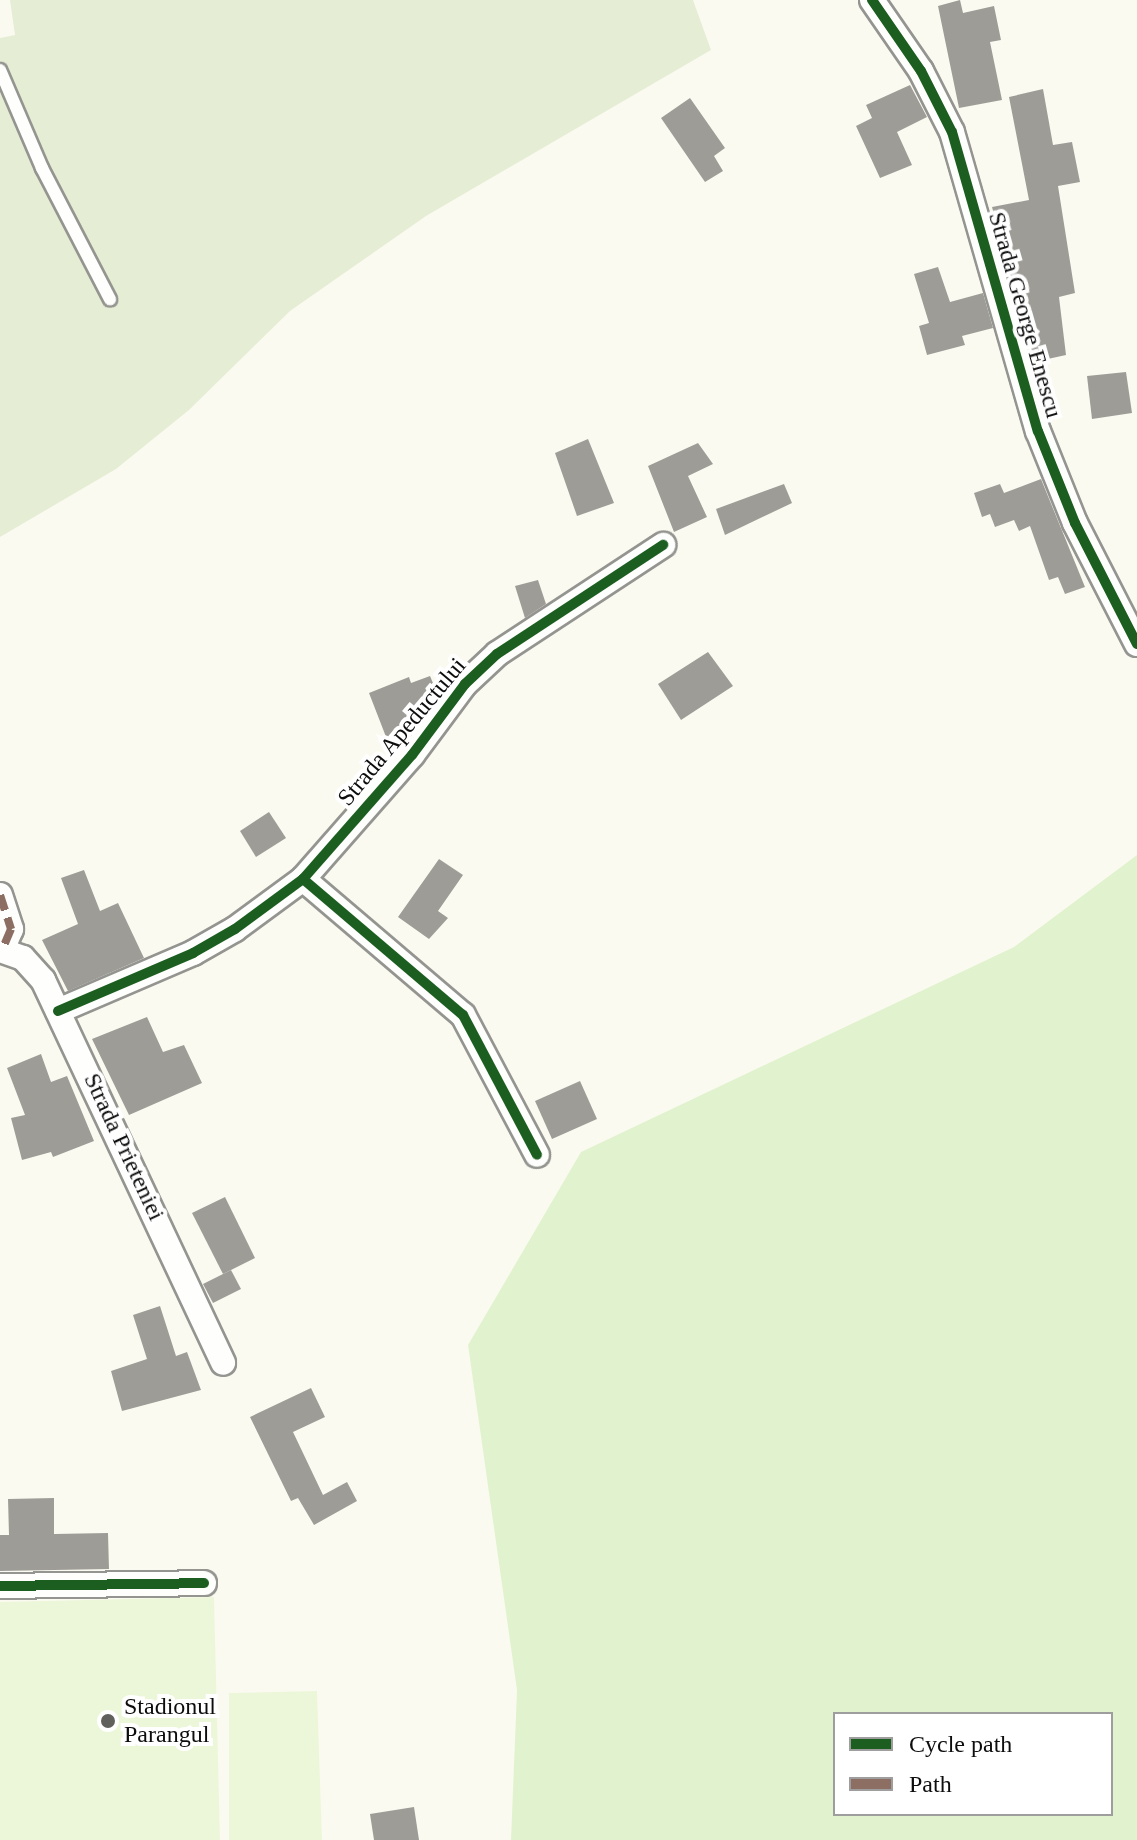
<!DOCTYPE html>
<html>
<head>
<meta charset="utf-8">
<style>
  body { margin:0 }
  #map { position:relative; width:1137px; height:1840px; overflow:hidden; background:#fbfaf1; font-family:Georgia,serif }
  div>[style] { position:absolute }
  .green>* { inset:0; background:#e1f3ce }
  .cemetery>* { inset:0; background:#e5eed4 }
  .pitch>* { inset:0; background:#ecf7d9 }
  .building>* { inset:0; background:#9e9c97 }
  .roads { filter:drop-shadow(2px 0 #949490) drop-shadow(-2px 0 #949490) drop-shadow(0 2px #949490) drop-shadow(0 -2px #949490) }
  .service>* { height:12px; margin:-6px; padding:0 6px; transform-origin:6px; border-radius:6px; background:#fefefd }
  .minor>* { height:24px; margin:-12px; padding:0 12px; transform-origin:12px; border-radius:12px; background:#fefefd }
  .quiet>* { height:8px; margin-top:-4px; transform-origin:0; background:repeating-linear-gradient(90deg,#8d6e63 0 16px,transparent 0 24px) }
  .cycleway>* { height:10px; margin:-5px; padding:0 5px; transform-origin:5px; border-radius:5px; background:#1b5e20 }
  .dots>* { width:22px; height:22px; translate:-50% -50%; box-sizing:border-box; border:4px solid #fff; border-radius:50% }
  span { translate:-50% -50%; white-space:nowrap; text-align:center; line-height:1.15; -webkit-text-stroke:8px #fff; paint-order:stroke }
  .street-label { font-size:24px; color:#0d0d0d }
  .poi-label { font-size:24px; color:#0d0d0d }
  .left { translate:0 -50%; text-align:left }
  .legend { position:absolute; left:833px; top:1712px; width:280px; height:104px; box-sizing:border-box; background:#fff; border:2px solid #9e9e9e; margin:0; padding:10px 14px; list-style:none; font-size:24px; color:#0d0d0d }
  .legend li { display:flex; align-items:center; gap:16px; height:40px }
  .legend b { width:40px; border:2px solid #9e9e9e }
</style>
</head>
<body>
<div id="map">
  <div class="green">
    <div style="clip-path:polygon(evenodd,1137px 855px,1137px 1840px,511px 1840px,517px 1690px,468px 1345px,581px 1152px,1014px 947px,1137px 855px,835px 1714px,1111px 1714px,1111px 1814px,835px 1814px,835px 1714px)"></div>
  </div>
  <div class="cemetery">
    <div style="clip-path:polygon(10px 0,693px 0,711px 50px,426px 216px,290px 311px,189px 410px,116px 469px,0 537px,0 38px,15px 35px)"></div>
  </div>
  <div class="pitch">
    <div style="clip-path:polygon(214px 1597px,220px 1840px,0 1840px,0 1602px)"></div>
    <div style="clip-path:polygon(317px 1691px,322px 1840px,229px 1840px,229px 1693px)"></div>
  </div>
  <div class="building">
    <div style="clip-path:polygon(960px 0,963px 13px,994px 6px,1001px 40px,990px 42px,1002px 100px,959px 108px,938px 6px)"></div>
    <div style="clip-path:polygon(910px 85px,927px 117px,897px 132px,912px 165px,880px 178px,856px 126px,872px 118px,866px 105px)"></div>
    <div style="clip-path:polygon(1043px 89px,1053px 145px,1072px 142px,1080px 182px,1058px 186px,1075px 293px,1059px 297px,1066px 355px,1034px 362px,992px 207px,1029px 200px,1009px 97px)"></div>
    <div style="clip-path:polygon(690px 98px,725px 148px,714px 156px,723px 171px,705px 182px,661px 118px)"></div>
    <div style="clip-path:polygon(938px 267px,950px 302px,983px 293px,993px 328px,962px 336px,965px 345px,927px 355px,919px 326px,929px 323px,914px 274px)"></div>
    <div style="clip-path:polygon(1126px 372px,1132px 413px,1092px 419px,1087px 376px)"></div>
    <div style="clip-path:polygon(588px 439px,614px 503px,577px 516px,555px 453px)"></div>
    <div style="clip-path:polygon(698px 443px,713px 464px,688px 476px,707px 517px,674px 532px,648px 466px)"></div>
    <div style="clip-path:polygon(1041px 479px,1085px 587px,1065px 594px,1058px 577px,1049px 580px,1030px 526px,1019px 531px,1014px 520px,995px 527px,990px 514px,982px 517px,974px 493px,1000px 484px,1004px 493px)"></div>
    <div style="clip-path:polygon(784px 484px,792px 503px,725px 535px,716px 509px)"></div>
    <div style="clip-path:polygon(538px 580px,546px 604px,525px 618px,515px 586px)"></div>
    <div style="clip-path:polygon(708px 652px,733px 686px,681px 720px,658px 684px)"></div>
    <div style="clip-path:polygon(430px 676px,438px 695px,407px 736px,388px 742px,369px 693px,409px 677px,411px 683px)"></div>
    <div style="clip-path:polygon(269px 812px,286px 838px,256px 857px,240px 831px)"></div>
    <div style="clip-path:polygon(439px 859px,463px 875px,438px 911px,448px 918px,429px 939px,398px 917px)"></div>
    <div style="clip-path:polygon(84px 870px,100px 911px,118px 903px,144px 958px,68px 991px,42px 940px,78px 924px,61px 878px)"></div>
    <div style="clip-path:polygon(147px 1017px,163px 1052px,184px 1045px,202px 1083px,129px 1115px,92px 1039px)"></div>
    <div style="clip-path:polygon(41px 1054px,51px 1082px,67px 1076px,94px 1141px,53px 1157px,51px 1152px,22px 1160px,11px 1118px,25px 1115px,7px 1068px)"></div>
    <div style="clip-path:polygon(580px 1081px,597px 1119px,552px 1139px,535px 1101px)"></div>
    <div style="clip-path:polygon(225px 1197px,255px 1258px,223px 1274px,192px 1213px)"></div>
    <div style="clip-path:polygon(231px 1270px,241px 1289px,213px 1303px,203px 1284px)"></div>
    <div style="clip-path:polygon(160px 1306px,176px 1356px,187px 1352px,201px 1390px,122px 1411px,111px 1371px,147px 1359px,133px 1315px)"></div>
    <div style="clip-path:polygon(311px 1388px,325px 1417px,293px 1432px,323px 1495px,347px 1482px,357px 1501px,314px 1525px,298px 1498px,291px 1501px,250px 1417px)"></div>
    <div style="clip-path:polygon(54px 1498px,54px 1534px,108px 1533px,109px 1569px,0 1571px,0 1535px,9px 1535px,8px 1499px)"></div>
    <div style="clip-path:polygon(414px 1807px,419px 1840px,374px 1840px,370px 1814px)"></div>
  </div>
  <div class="roads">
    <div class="service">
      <div style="left:0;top:70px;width:107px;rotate:66.8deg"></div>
      <div style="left:42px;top:168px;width:148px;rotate:62.6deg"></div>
    </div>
    <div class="minor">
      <div style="left:872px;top:0;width:86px;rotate:55.4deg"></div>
      <div style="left:921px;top:71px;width:68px;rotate:63.1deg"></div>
      <div style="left:952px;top:132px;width:311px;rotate:74deg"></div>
      <div style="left:1038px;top:431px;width:99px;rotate:68.1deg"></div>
      <div style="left:1075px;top:523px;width:136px;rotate:62.9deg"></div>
      <div style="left:303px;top:879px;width:210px;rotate:40.4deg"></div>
      <div style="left:463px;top:1015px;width:158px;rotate:62.1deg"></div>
      <div style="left:0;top:895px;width:36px;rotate:72deg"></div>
      <div style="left:11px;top:929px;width:23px;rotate:113deg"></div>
      <div style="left:0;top:950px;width:24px;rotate:19deg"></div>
      <div style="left:23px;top:958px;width:30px;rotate:48deg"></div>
      <div style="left:43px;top:980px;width:423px;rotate:64.8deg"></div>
      <div style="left:58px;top:1011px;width:147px;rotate:-23.2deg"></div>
      <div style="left:193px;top:953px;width:48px;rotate:-29.7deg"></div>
      <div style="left:235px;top:929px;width:84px;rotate:-36.3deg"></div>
      <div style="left:303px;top:879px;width:165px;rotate:-48.7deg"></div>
      <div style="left:412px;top:755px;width:89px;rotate:-53.3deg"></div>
      <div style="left:465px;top:684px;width:44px;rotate:-43.2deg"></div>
      <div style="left:497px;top:654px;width:199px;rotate:-33.3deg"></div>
      <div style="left:0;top:1586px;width:204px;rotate:-0.8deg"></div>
    </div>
  </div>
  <div class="quiet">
    <div style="left:0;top:895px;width:36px;rotate:72deg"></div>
    <div style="left:11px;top:929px;width:23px;rotate:113deg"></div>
  </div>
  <div class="cycleway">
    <div style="left:872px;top:0;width:86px;rotate:55.4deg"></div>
    <div style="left:921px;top:71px;width:68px;rotate:63.1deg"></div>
    <div style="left:952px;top:132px;width:311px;rotate:74deg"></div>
    <div style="left:1038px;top:431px;width:99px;rotate:68.1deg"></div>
    <div style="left:1075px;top:523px;width:136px;rotate:62.9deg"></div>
    <div style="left:303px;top:879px;width:210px;rotate:40.4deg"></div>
    <div style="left:463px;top:1015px;width:158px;rotate:62.1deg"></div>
    <div style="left:58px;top:1011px;width:147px;rotate:-23.2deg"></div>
    <div style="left:193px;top:953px;width:48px;rotate:-29.7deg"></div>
    <div style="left:235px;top:929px;width:84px;rotate:-36.3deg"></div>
    <div style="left:303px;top:879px;width:165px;rotate:-48.7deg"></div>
    <div style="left:412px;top:755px;width:89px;rotate:-53.3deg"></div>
    <div style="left:465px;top:684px;width:44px;rotate:-43.2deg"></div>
    <div style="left:497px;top:654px;width:199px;rotate:-33.3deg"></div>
    <div style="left:0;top:1586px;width:204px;rotate:-0.8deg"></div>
  </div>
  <div class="dots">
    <div style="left:108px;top:1721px;background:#60605d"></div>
  </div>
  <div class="street-label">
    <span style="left:1025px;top:315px;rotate:74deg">Strada George Enescu</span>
    <span style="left:402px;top:732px;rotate:-50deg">Strada Apeductului</span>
    <span style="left:124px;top:1147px;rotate:65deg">Strada Prieteniei</span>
  </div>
  <div class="poi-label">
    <span class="left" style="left:124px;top:1721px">Stadionul<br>Parangul</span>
  </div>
  <ul class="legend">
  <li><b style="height:10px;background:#1b5e20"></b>Cycle path</li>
  <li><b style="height:10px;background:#8d6e63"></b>Path</li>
  </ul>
</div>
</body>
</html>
